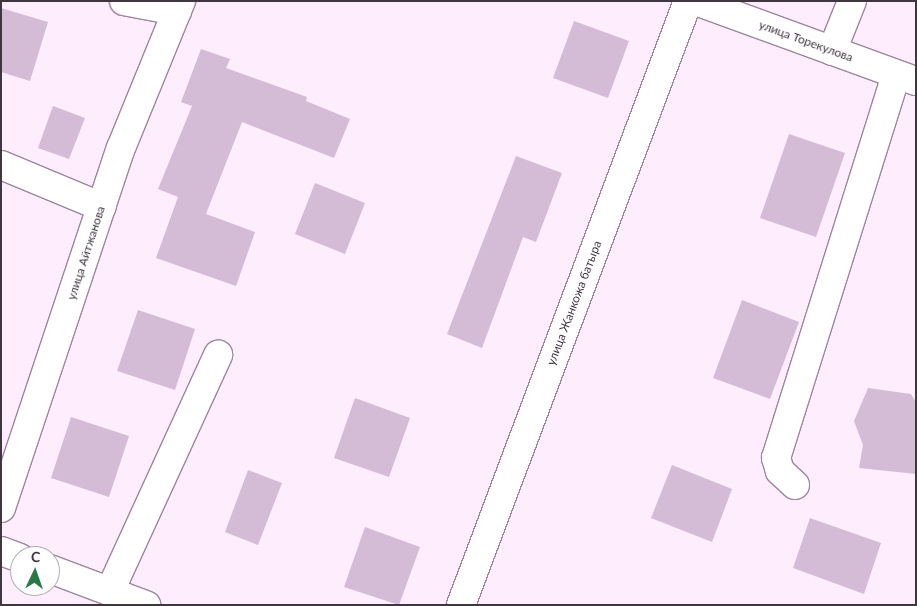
<!DOCTYPE html>
<html>
<head>
<meta charset="utf-8">
<style>
  body { margin:0 }
  #map { position:relative; width:917px; height:606px; overflow:hidden; background:#fdedfd; font-family:Lato,sans-serif }
  div>[style] { position:absolute }
  .building>* { inset:0; background:#d5bcd6 }
  .roads { filter:drop-shadow(1px 0 #9d869e) drop-shadow(-1px 0 #9d869e) drop-shadow(0 1px #9d869e) drop-shadow(0 -1px #9d869e) }
  .minor>* { height:28px; margin:-14px; padding:0 14px; transform-origin:14px; border-radius:14px; background:#fff }
  span { translate:-50% -50%; white-space:nowrap; text-align:center; line-height:1.15; -webkit-text-stroke:5px #fff; paint-order:stroke }
  .street-label { font-size:12px; color:#3f3640 }
  .frame { position:absolute; inset:0; border:2px solid #3f3640; pointer-events:none }
  .north { position:absolute; left:10px; top:546px; width:50px; height:50px; box-sizing:border-box; background:#fff; border:1px solid #b2afb3; border-radius:50%; rotate:3deg; font-size:14px; font-weight:700; line-height:20px; text-align:center; color:#3f3640 }
  .north::after { content:''; display:block; margin:auto; width:18px; height:22px; background:#2b7847; clip-path:polygon(50% 0,100% 100%,50% 72%,0 100%) }
</style>
</head>
<body>
<div id="map">
  <div class="building">
    <div style="clip-path:polygon(1px 8px,48px 22px,30px 81px,1px 72px)"></div>
    <div style="clip-path:polygon(574px 21px,629px 41px,608px 98px,553px 78px)"></div>
    <div style="clip-path:polygon(201px 49px,230px 59px,226px 68px,307px 97px,306px 101px,350px 119px,334px 158px,242px 122px,206px 214px,255px 232px,236px 286px,156px 258px,178px 197px,158px 189px,192px 106px,181px 102px)"></div>
    <div style="clip-path:polygon(53px 106px,85px 118px,69px 159px,38px 148px)"></div>
    <div style="clip-path:polygon(789px 134px,845px 153px,816px 237px,760px 218px)"></div>
    <div style="clip-path:polygon(516px 156px,562px 173px,536px 242px,523px 237px,482px 348px,447px 334px)"></div>
    <div style="clip-path:polygon(315px 183px,365px 203px,345px 254px,295px 234px)"></div>
    <div style="clip-path:polygon(742px 300px,799px 322px,770px 399px,713px 378px)"></div>
    <div style="clip-path:polygon(138px 310px,195px 329px,175px 390px,117px 371px)"></div>
    <div style="clip-path:polygon(868px 388px,911px 394px,916px 402px,916px 474px,859px 468px,863px 445px,854px 421px)"></div>
    <div style="clip-path:polygon(355px 398px,410px 418px,389px 477px,334px 458px)"></div>
    <div style="clip-path:polygon(71px 417px,129px 436px,109px 497px,51px 478px)"></div>
    <div style="clip-path:polygon(672px 465px,732px 489px,712px 542px,651px 518px)"></div>
    <div style="clip-path:polygon(248px 470px,282px 483px,258px 545px,225px 532px)"></div>
    <div style="clip-path:polygon(810px 518px,881px 543px,864px 594px,793px 568px)"></div>
    <div style="clip-path:polygon(365px 527px,420px 547px,399px 605px,344px 587px)"></div>
  </div>
  <div class="roads">
    <div class="minor">
      <div style="left:124px;top:1px;width:54px;rotate:10.7deg"></div>
      <div style="left:696px;top:1px;width:234px;rotate:20deg"></div>
      <div style="left:832px;top:51px;width:54px;rotate:-68.2deg"></div>
      <div style="left:1px;top:165px;width:109px;rotate:22.6deg"></div>
      <div style="left:795px;top:485px;width:21px;rotate:-137deg"></div>
      <div style="left:780px;top:471px;width:14px;rotate:-107deg"></div>
      <div style="left:776px;top:458px;width:402px;rotate:-72.6deg"></div>
      <div style="left:1px;top:508px;width:379px;rotate:-71.6deg"></div>
      <div style="left:121px;top:148px;width:159px;rotate:-67.8deg"></div>
      <div style="left:1px;top:551px;width:20px;rotate:20deg"></div>
      <div style="left:50px;top:569px;width:103px;rotate:20.6deg"></div>
      <div style="left:110px;top:591px;width:260px;rotate:-65.4deg"></div>
      <div style="left:461px;top:605px;width:645px;rotate:-69.4deg"></div>
    </div>
  </div>
  <div class="street-label">
    <span style="left:806px;top:41px;rotate:20deg">улица Торекулова</span>
    <span style="left:86px;top:253px;rotate:-72deg">улица Айтжанова</span>
    <span style="left:574px;top:303px;rotate:-69deg">улица Жанкожа батыра</span>
  </div>
  <div class="frame"></div>
  <div class="north">С</div>
</div>
</body>
</html>
